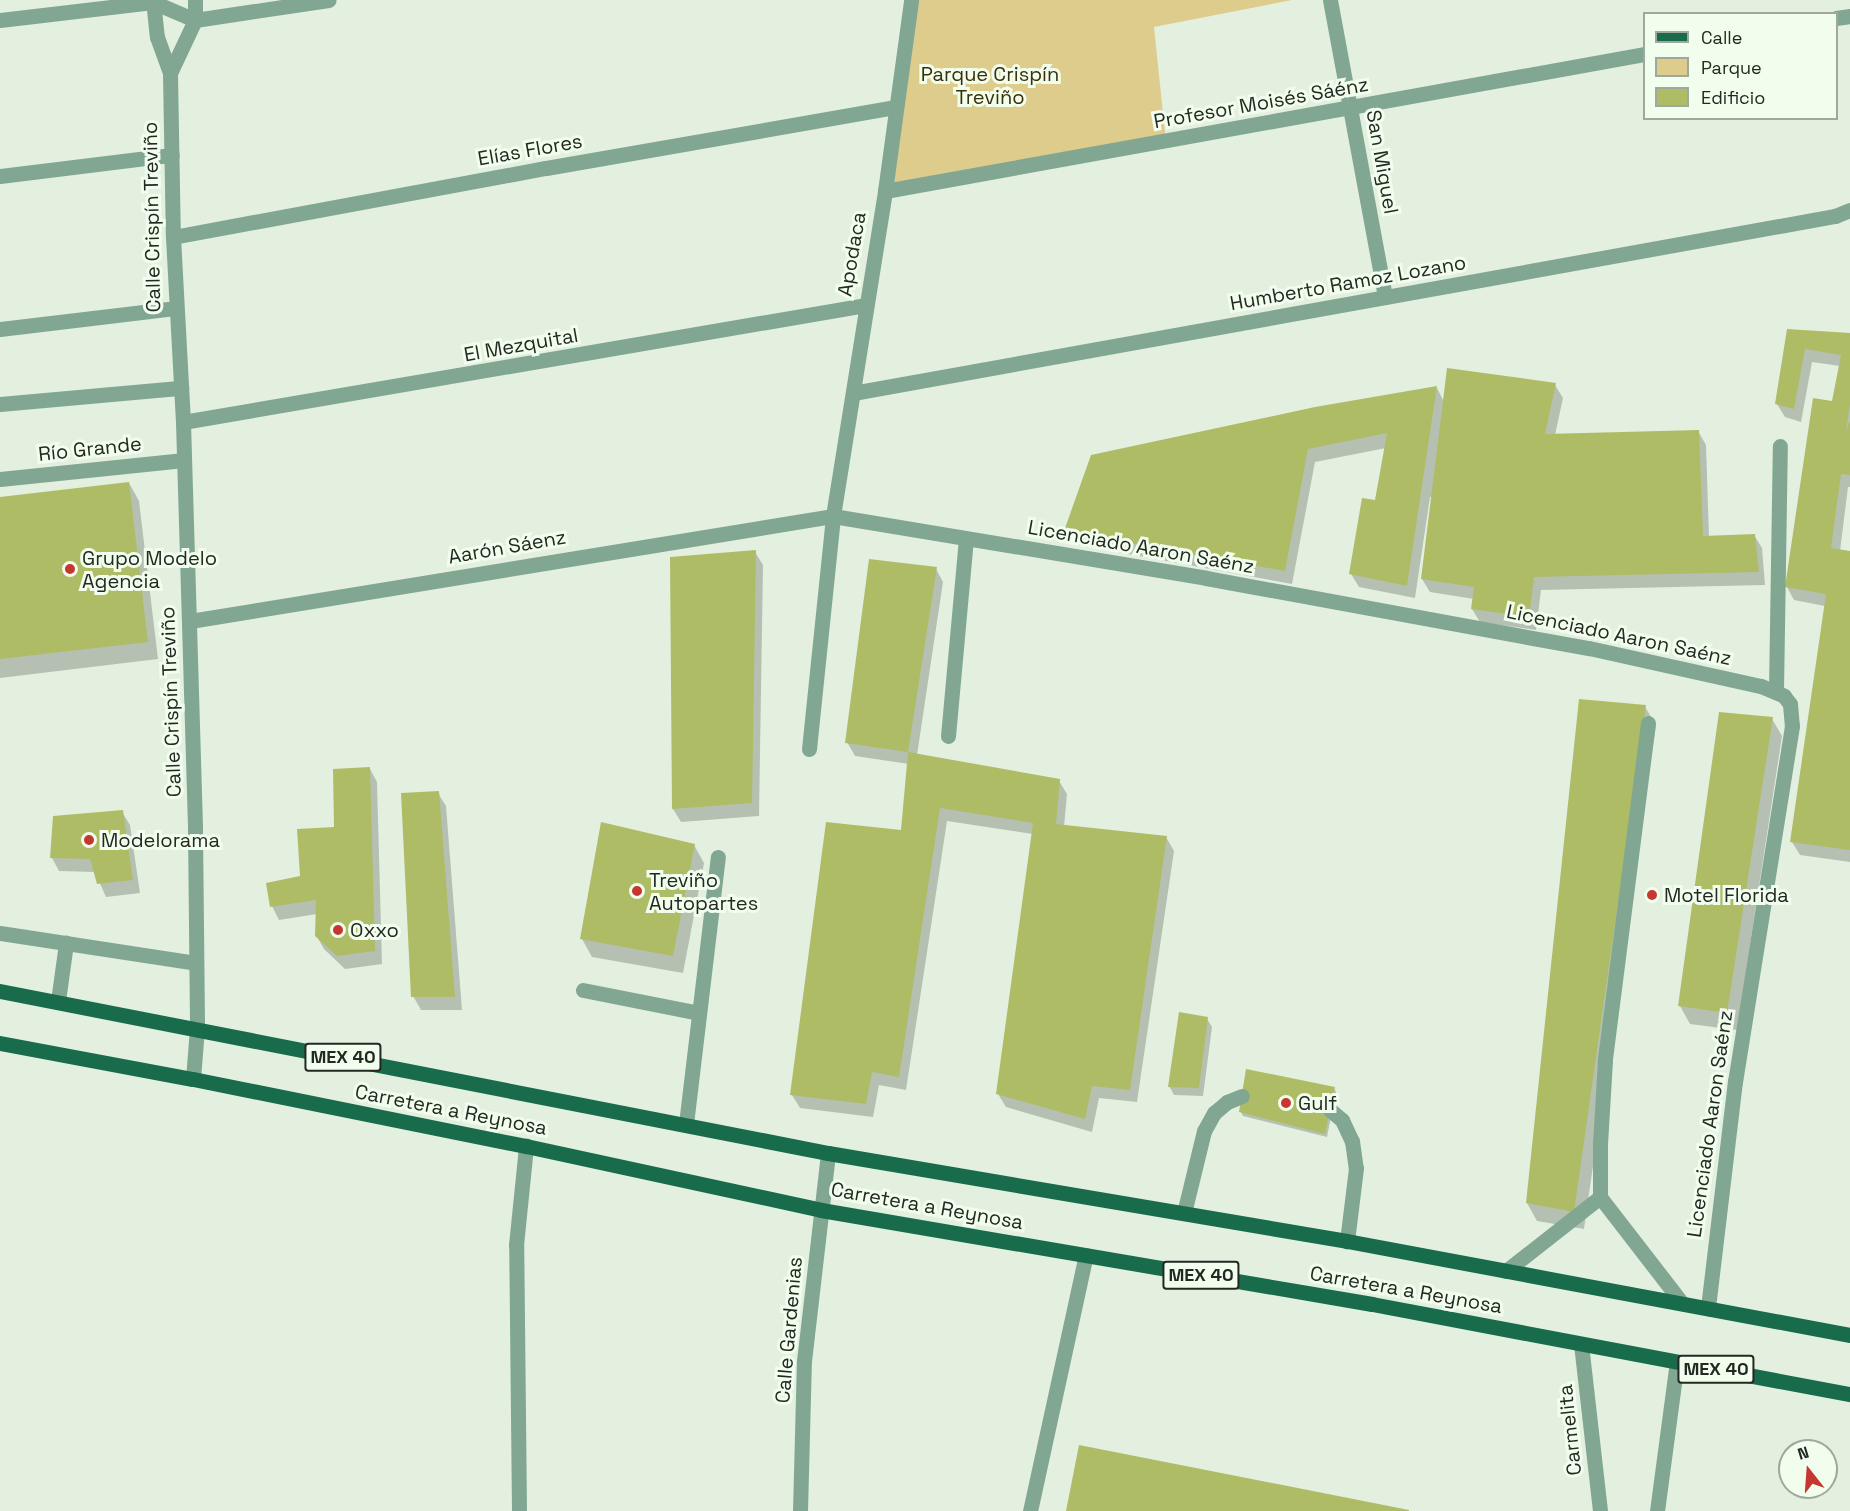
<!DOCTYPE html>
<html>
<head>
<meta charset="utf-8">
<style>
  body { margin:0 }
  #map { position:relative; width:1850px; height:1511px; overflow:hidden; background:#e3f0e0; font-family:"Space Grotesk",sans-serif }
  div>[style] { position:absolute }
  .green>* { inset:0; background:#decc8d }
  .shadow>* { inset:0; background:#0003 }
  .building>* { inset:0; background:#aebc66 }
  .lane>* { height:15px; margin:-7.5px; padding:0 7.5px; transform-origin:7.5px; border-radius:7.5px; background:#81a793 }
  .street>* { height:15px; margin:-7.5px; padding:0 7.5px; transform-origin:7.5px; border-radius:7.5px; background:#81a793 }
  .primary>* { height:15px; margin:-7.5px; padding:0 7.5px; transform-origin:7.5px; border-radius:7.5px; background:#196c4b }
  .dots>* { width:16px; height:16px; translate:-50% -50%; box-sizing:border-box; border:3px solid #f1fded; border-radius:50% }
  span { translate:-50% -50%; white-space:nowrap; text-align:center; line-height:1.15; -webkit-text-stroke:6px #f1fded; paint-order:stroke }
  .shield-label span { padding:2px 4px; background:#f1fded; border:2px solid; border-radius:4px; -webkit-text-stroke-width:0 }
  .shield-label { font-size:18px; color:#232822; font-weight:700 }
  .park-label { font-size:20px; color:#392f08 }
  .street-label { font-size:20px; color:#232822 }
  .poi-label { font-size:20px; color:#232822 }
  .left { translate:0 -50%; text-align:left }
  .legend { position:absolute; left:1643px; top:12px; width:195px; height:108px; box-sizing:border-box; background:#f1fded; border:2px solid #9fa89c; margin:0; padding:8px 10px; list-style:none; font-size:18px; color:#232822 }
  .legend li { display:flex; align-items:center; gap:12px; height:30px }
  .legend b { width:30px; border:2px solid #9fa89c }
  .north { position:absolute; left:1778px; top:1439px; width:60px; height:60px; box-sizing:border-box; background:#f1fded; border:2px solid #9fa89c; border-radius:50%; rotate:343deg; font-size:16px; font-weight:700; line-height:24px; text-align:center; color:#232822 }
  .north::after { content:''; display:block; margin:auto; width:21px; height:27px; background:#c53730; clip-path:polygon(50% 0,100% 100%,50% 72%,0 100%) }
</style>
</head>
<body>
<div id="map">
  <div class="green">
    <div style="clip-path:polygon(911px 0,1292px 0,1154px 27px,1166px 142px,885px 191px)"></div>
  </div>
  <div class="shadow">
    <div style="clip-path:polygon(1789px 330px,1850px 335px,1850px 487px,1848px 487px,1840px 551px,1850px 553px,1850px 862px,1800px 855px,1792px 842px,1825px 606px,1794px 600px,1787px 587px,1833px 403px,1840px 366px,1812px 362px,1801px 422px,1785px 417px,1777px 404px)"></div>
    <div style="clip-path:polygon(1555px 385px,1563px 398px,1555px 435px,1698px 431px,1706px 445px,1709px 537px,1754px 535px,1762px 548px,1765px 585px,1541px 590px,1536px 630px,1480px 622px,1472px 609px,1474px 599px,1430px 592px,1422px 579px,1433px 497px,1430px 497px,1415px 598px,1359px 587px,1351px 574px,1376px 502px,1386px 448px,1315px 462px,1292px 584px,1073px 544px,1066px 531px,1437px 388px,1444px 402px)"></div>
    <div style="clip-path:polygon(129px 483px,139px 501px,158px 659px,0 678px,0 499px)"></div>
    <div style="clip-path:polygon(755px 552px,763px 565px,759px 816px,681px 822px,673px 809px)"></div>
    <div style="clip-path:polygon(936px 569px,943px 582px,917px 755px,1059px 781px,1067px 794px,1064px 827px,1166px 837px,1174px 851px,1137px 1102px,1099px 1098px,1092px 1132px,1006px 1107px,998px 1094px,1033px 834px,947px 821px,906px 1090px,879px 1085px,873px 1117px,800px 1108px,792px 1095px,902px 832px,909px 764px,855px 756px,847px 742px)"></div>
    <div style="clip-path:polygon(1645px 707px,1656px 725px,1584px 1229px,1537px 1221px,1527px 1203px)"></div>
    <div style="clip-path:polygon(1772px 719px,1782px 736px,1737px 1030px,1690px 1024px,1680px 1006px)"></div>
    <div style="clip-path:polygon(370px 769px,377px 782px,382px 964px,345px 969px,324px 949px,316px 935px,317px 914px,279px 920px,272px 906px,302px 877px,336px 829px)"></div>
    <div style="clip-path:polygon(438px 793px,446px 806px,462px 1010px,421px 1010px,413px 996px)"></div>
    <div style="clip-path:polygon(122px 812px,130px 825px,140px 893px,106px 897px,95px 872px,59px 871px,52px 858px)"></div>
    <div style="clip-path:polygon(694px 845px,704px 863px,683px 973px,592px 957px,582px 939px)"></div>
    <div style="clip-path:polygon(1207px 1019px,1212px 1027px,1203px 1096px,1174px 1095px,1169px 1086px)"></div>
    <div style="clip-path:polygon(1334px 1088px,1336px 1092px,1327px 1137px,1243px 1116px,1241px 1112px)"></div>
  </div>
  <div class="building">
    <div style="clip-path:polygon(1787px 329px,1850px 333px,1850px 403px,1846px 431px,1850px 421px,1850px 475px,1841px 474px,1831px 548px,1850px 551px,1850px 850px,1790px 842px,1826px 594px,1785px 587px,1813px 398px,1832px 401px,1841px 355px,1805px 349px,1794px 409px,1775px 404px)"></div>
    <div style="clip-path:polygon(1447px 368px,1556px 383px,1545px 434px,1699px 430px,1703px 536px,1755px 534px,1759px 572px,1534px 577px,1529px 617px,1471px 609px,1474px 587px,1421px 579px)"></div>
    <div style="clip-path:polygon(1437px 386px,1407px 586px,1349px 574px,1362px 498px,1375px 500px,1387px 433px,1308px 449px,1285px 571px,1064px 531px,1091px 455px,1315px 407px)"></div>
    <div style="clip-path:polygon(129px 482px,148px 642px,0 659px,0 497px)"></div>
    <div style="clip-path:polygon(756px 550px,752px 803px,672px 809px,670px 557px)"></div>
    <div style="clip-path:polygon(869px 559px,937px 567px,908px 752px,845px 743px)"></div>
    <div style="clip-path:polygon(1579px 699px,1646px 705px,1574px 1212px,1526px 1203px)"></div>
    <div style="clip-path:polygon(1719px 712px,1773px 717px,1727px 1013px,1678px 1006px)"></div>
    <div style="clip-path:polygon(908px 752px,1060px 779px,1056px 824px,1167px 836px,1130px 1090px,1092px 1086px,1085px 1119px,996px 1094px,1033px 823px,940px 808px,899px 1077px,872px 1072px,866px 1104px,790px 1095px,826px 822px,901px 830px)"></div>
    <div style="clip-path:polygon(370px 767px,375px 951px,337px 956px,315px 936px,316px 900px,270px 907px,266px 883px,300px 876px,297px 829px,334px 827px,333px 769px)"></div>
    <div style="clip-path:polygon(439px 791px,455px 997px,411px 997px,401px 793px)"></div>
    <div style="clip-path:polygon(123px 810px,133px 880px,97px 884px,90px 859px,50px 858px,53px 816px)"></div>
    <div style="clip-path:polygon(601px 822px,695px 844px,673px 956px,580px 939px)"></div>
    <div style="clip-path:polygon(1179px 1012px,1208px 1017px,1199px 1088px,1168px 1087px)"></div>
    <div style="clip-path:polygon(1246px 1069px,1335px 1087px,1325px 1134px,1239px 1112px)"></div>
    <div style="clip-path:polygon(1079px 1445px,1409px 1510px,1409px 1511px,1066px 1511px)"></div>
  </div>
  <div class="lane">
    <div style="left:0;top:404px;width:182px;rotate:-5.1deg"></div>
    <div style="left:1776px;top:691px;width:245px;rotate:-89.1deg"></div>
    <div style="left:1648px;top:723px;width:340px;rotate:97.3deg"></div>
    <div style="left:1605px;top:1060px;width:83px;rotate:93.4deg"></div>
    <div style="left:1600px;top:1143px;width:54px;rotate:90deg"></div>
    <div style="left:1600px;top:1197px;width:134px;rotate:52.3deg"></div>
    <div style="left:948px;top:736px;width:198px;rotate:-84.8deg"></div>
    <div style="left:809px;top:749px;width:234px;rotate:-84.1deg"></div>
    <div style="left:833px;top:516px;width:378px;rotate:9.4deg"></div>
    <div style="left:1206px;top:578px;width:389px;rotate:10.4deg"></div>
    <div style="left:1589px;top:648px;width:176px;rotate:12.5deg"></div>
    <div style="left:1761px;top:686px;width:25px;rotate:23deg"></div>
    <div style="left:1784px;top:696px;width:10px;rotate:53deg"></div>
    <div style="left:1790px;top:704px;width:22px;rotate:85deg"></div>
    <div style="left:1792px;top:726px;width:360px;rotate:99.1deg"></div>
    <div style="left:1735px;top:1081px;width:229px;rotate:96.8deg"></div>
    <div style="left:0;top:933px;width:198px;rotate:8.7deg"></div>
    <div style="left:583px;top:990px;width:118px;rotate:11.2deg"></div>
    <div style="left:58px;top:1001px;width:59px;rotate:-82.1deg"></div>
    <div style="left:1330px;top:1110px;width:16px;rotate:40deg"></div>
    <div style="left:1342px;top:1120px;width:23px;rotate:65deg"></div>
    <div style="left:1352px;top:1141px;width:27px;rotate:82deg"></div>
    <div style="left:1356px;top:1168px;width:74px;rotate:97deg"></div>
    <div style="left:686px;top:1124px;width:269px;rotate:-83.2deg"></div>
    <div style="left:1184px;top:1213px;width:84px;rotate:-76.3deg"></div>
    <div style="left:1204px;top:1131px;width:21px;rotate:-61deg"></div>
    <div style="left:1214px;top:1113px;width:17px;rotate:-40deg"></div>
    <div style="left:1227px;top:1102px;width:16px;rotate:-22deg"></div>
    <div style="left:1506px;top:1271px;width:120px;rotate:-38.2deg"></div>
    <div style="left:1581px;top:1344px;width:168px;rotate:83.5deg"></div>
    <div style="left:519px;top:1511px;width:266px;rotate:-90.6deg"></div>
    <div style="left:516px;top:1245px;width:100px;rotate:-84.2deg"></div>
    <div style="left:1030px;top:1511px;width:262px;rotate:-77.7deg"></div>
    <div style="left:1657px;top:1511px;width:150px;rotate:-82.4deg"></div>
  </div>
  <div class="street">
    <div style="left:153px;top:0;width:37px;rotate:84deg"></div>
    <div style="left:157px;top:37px;width:38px;rotate:70deg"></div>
    <div style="left:170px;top:73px;width:164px;rotate:89deg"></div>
    <div style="left:173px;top:237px;width:185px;rotate:86.9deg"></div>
    <div style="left:183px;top:422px;width:408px;rotate:88.3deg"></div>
    <div style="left:195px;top:830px;width:198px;rotate:89.4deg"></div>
    <div style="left:197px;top:1028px;width:51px;rotate:94.5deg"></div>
    <div style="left:1330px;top:0;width:302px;rotate:79.5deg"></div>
    <div style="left:1836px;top:18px;width:14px;rotate:-8deg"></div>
    <div style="left:0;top:20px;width:154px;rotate:-6.7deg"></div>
    <div style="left:153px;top:2px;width:46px;rotate:23.2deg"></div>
    <div style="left:195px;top:20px;width:135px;rotate:-8.5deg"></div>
    <div style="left:170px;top:73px;width:59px;rotate:-64.7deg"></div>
    <div style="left:195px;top:20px;width:20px;rotate:-90deg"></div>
    <div style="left:0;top:176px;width:173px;rotate:-7deg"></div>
    <div style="left:885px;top:191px;width:771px;rotate:-10.23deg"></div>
    <div style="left:173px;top:237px;width:379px;rotate:-10.5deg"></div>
    <div style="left:546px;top:168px;width:355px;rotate:-9.9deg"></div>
    <div style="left:0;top:329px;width:176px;rotate:-6.8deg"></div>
    <div style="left:853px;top:393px;width:998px;rotate:-10.22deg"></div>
    <div style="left:1835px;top:216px;width:16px;rotate:-22deg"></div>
    <div style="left:183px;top:422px;width:692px;rotate:-9.73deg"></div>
    <div style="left:0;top:479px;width:185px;rotate:-5.9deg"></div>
    <div style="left:190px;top:621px;width:652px;rotate:-9.27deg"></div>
    <div style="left:833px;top:516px;width:329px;rotate:-80.9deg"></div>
    <div style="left:885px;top:191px;width:193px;rotate:-82.2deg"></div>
    <div style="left:800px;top:1511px;width:150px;rotate:-88.5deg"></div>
    <div style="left:804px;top:1361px;width:209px;rotate:-83.4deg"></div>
  </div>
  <div class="primary">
    <div style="left:0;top:991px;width:844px;rotate:11.07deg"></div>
    <div style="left:828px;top:1153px;width:526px;rotate:9.62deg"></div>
    <div style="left:1347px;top:1241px;width:512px;rotate:10.59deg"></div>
    <div style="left:0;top:1043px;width:196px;rotate:10.6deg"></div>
    <div style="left:193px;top:1079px;width:340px;rotate:11.4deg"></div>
    <div style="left:526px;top:1146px;width:302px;rotate:12.2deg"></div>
    <div style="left:821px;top:1210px;width:559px;rotate:9.68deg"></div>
    <div style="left:1372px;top:1304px;width:486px;rotate:10.7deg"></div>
  </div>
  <div class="dots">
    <div style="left:70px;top:569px;background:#c53730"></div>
    <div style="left:89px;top:840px;background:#c53730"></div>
    <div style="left:637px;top:891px;background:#c53730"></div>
    <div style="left:1652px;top:895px;background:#c53730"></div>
    <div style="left:338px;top:930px;background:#c53730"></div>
    <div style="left:1286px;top:1103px;background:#c53730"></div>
  </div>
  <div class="shield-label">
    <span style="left:343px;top:1057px">MEX 40</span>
    <span style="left:1201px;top:1275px">MEX 40</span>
    <span style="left:1716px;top:1369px">MEX 40</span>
  </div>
  <div class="park-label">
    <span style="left:990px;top:86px">Parque Crispín<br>Treviño</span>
  </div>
  <div class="street-label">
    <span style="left:1261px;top:103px;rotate:-10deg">Profesor Moisés Sáénz</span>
    <span style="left:530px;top:150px;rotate:-10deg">Elías Flores</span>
    <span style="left:1382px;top:162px;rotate:80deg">San Miguel</span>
    <span style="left:152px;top:217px;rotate:-91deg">Calle Crispín Treviño</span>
    <span style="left:852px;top:254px;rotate:-80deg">Apodaca</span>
    <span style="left:1348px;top:283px;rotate:-10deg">Humberto Ramoz Lozano</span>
    <span style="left:521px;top:345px;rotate:-10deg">El Mezquital</span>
    <span style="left:90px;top:449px;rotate:-6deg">Río Grande</span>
    <span style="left:507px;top:547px;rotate:-10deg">Aarón Sáenz</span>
    <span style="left:1141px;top:547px;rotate:10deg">Licenciado Aaron Saénz</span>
    <span style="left:1619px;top:635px;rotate:12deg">Licenciado Aaron Saénz</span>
    <span style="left:171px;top:702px;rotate:-92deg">Calle Crispín Treviño</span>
    <span style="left:451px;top:1110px;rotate:11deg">Carretera a Reynosa</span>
    <span style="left:1710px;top:1124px;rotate:-82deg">Licenciado Aaron Saénz</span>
    <span style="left:927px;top:1206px;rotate:10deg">Carretera a Reynosa</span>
    <span style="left:1406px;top:1290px;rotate:10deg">Carretera a Reynosa</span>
    <span style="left:789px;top:1330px;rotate:-85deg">Calle Gardenias</span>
    <span style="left:1570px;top:1430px;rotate:-96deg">Carmelita</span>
  </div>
  <div class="poi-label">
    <span class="left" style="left:82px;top:570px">Grupo Modelo<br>Agencia</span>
    <span class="left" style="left:101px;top:840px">Modelorama</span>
    <span class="left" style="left:649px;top:892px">Treviño<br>Autopartes</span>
    <span class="left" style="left:1664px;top:895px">Motel Florida</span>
    <span class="left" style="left:350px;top:930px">Oxxo</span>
    <span class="left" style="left:1298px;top:1103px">Gulf</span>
  </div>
  <ul class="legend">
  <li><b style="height:8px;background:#196c4b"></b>Calle</li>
  <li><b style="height:16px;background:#decc8d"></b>Parque</li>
  <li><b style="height:16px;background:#aebc66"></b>Edificio</li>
  </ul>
  <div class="north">N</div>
</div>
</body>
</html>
